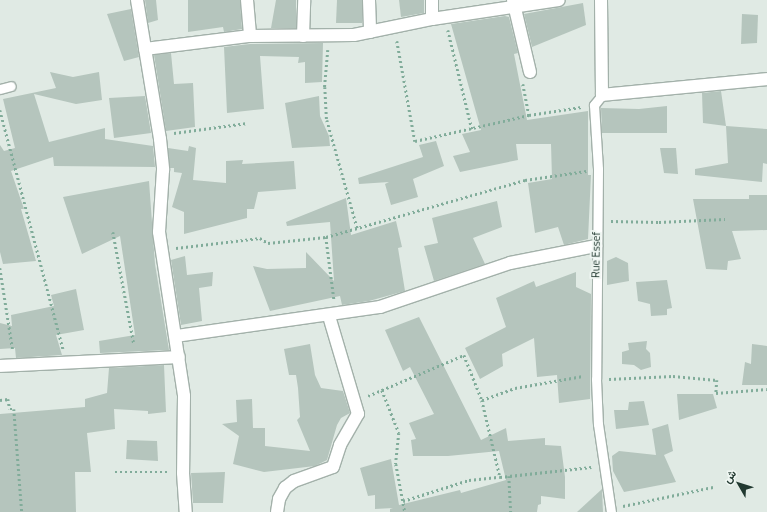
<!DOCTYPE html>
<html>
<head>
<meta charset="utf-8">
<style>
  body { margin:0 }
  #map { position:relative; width:767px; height:512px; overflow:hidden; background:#e0eae4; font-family:"Titillium Web",Vazirmatn,sans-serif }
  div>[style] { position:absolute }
  .building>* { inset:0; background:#b5c5bd }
  .path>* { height:2.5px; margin-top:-1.25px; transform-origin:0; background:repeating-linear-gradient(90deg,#81ac9a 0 2px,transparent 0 5px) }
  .roads { filter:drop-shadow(1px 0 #a3b1aa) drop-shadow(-1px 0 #a3b1aa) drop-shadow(0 1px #a3b1aa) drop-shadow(0 -1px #a3b1aa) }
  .service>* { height:9px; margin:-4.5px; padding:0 4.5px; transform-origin:4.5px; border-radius:4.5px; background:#fff }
  .pedestrian>* { height:12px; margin:-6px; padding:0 6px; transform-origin:6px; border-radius:6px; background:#fff }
  .minor>* { height:12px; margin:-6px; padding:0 6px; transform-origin:6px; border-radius:6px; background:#fff }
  span { translate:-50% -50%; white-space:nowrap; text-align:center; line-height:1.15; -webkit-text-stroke:3.5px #f0f7f3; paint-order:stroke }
  .street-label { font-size:11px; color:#213930 }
  .north { position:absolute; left:719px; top:464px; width:40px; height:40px; -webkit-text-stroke:3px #f0f7f3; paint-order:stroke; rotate:309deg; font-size:11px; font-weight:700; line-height:16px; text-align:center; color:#213930 }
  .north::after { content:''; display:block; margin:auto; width:14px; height:18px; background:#213930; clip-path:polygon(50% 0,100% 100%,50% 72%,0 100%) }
</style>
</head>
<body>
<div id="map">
  <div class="building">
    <div style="clip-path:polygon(145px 0,156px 0,158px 20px,148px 23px)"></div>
    <div style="clip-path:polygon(188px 0,240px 0,242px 29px,224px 32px,223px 27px,188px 32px)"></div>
    <div style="clip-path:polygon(276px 0,296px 0,296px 28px,271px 28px)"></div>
    <div style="clip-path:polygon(337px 0,362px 0,362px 23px,336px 23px)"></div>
    <div style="clip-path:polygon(399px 0,424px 0,424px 13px,401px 17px)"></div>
    <div style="clip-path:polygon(583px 3px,586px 25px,532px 47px,524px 14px)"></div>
    <div style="clip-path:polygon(131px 9px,139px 57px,124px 61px,107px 14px)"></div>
    <div style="clip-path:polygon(742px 14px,758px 15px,757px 43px,741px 44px)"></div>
    <div style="clip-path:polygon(505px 16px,509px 17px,518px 53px,514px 54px,527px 120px,588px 111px,588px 175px,591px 175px,588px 239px,564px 245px,558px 227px,535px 233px,528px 183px,552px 179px,551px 144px,516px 144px,518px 160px,460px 172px,453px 156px,470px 152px,462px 134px,481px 130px,451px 24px)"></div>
    <div style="clip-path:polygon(323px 43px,322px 82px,305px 83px,305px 62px,298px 63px,299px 57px,260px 56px,264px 109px,227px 113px,224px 47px,250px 44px)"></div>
    <div style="clip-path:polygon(171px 53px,174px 84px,193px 83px,195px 127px,166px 131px,154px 55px)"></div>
    <div style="clip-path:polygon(50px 72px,73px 77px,99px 72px,102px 100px,76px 104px,34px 94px,49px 142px,105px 128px,105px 139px,153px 146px,155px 167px,54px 166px,53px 157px,11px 171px,24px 209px,21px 209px,36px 261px,3px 264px,0 252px,0 145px,4px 151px,15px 148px,3px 99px,56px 88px)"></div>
    <div style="clip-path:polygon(721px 91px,726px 126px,703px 123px,702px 93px)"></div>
    <div style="clip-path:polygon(145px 96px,151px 133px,114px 138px,109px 98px)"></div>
    <div style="clip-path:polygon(319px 96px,320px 116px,329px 136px,330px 146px,292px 148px,285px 103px)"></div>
    <div style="clip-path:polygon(667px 106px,667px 133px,602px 133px,601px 108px,639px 109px)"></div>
    <div style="clip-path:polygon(726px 126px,767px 129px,767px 164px,763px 163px,762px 182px,695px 175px,695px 169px,728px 163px)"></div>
    <div style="clip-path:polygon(436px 141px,444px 166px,413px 179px,418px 197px,391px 205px,385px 184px,389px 182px,359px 184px,358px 178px,423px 157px,419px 145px)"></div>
    <div style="clip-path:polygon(189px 146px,196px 148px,193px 180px,226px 183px,226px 161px,243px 160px,242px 164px,294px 161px,296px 189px,258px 192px,254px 209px,247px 209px,247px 218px,184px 234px,184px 212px,172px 207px,182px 173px,174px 172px,174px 168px,170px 168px,168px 148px,188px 151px)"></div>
    <div style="clip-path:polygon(660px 148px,676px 148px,678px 174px,664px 173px)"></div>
    <div style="clip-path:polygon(149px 181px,155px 264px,169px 350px,100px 353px,99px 341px,135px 335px,120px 236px,82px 254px,63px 197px)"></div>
    <div style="clip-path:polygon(749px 195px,767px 195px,767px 230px,732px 231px,741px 259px,728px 261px,727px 270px,706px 269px,693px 199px,749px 199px)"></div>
    <div style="clip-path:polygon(346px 198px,351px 235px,396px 221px,402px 247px,398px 248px,405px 291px,369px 301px,342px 305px,340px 296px,270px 311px,253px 266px,267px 269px,306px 268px,306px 252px,334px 281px,330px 222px,287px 226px,286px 222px)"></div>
    <div style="clip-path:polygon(497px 201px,502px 227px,473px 238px,485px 264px,434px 281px,424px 246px,438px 243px,432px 218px)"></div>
    <div style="clip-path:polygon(185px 256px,187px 275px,213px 272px,212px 286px,199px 288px,202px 321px,181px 325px,171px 260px)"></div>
    <div style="clip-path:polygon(616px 257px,628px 263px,629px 281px,607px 285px,607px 261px)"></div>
    <div style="clip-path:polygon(576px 272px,576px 287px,591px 294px,590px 399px,559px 403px,557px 375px,537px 377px,534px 338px,502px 354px,503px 366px,480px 379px,465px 348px,506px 327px,496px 298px,534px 281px,536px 287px)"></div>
    <div style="clip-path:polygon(667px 280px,672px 308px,667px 309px,667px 315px,651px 316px,650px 304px,638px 301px,636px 282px)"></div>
    <div style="clip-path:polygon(76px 289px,84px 330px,56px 335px,62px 355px,16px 358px,15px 348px,0 349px,0 323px,12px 326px,11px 315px,54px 306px,51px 295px)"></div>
    <div style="clip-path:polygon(419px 317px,481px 440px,506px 428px,508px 441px,545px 438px,545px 445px,561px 446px,565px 477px,565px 499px,541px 496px,541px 504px,538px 505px,537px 512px,390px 512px,390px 509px,393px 508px,375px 509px,375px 495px,368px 496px,360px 468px,391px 459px,399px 505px,460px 490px,461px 493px,506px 480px,499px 451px,448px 456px,413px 456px,411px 440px,416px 439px,409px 423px,434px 414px,410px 367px,403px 371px,385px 330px)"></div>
    <div style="clip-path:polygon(647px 341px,646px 349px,650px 353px,651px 367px,641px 370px,634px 365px,622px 364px,622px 352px,629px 350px,628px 343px)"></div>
    <div style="clip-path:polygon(310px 344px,315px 375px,321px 388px,343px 391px,350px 413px,341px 418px,337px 425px,327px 460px,315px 466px,264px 472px,233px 464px,239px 436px,222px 424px,237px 422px,236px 400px,252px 399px,253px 428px,265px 428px,265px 446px,310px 451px,297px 420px,300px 417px,298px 388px,296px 375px,289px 375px,284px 349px)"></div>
    <div style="clip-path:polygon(752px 344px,767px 346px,767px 385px,742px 385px,745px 362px,751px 364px)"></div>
    <div style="clip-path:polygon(164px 365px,166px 412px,148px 414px,148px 411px,114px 409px,115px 429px,87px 433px,91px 472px,75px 472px,76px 512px,0 512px,0 414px,85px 407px,85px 399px,107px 393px,109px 368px)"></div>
    <div style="clip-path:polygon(677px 394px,713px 394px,717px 408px,679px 420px)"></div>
    <div style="clip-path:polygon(644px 401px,649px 425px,616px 429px,614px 410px,628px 410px,629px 402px)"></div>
    <div style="clip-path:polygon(668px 424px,673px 451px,664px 455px,676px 482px,624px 492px,613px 471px,612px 456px,619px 451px,656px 455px,652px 429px)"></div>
    <div style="clip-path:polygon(127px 440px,157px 441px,158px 461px,126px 459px)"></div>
    <div style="clip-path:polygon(225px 472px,223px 503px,193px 503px,191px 473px)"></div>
    <div style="clip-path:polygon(602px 489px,603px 512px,577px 512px)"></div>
  </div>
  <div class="path">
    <div style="left:448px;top:30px;width:102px;rotate:76.4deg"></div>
    <div style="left:397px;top:41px;width:102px;rotate:79.8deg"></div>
    <div style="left:415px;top:141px;width:117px;rotate:-12.8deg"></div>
    <div style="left:529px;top:115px;width:53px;rotate:-8.7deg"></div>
    <div style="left:328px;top:50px;width:37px;rotate:95deg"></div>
    <div style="left:325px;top:87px;width:33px;rotate:87deg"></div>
    <div style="left:327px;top:120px;width:114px;rotate:74.3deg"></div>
    <div style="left:523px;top:84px;width:32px;rotate:79deg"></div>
    <div style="left:0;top:110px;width:247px;rotate:75.2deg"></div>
    <div style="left:174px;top:133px;width:74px;rotate:-7.8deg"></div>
    <div style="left:611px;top:221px;width:48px;rotate:1.2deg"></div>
    <div style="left:659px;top:222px;width:66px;rotate:-2.6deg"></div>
    <div style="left:113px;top:232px;width:114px;rotate:79.4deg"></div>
    <div style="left:326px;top:237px;width:63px;rotate:82.6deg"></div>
    <div style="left:176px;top:248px;width:85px;rotate:-6.8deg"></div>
    <div style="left:260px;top:238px;width:9px;rotate:32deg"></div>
    <div style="left:268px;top:243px;width:58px;rotate:-5.9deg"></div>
    <div style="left:326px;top:237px;width:207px;rotate:-16deg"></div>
    <div style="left:525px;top:180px;width:62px;rotate:-8.4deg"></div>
    <div style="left:0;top:268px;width:84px;rotate:81.1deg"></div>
    <div style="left:609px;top:379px;width:64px;rotate:-2.7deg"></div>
    <div style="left:673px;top:376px;width:44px;rotate:5.2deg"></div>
    <div style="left:717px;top:380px;width:13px;rotate:94deg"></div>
    <div style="left:716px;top:393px;width:51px;rotate:-4.5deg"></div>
    <div style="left:382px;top:390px;width:46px;rotate:68.4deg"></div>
    <div style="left:399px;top:433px;width:31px;rotate:96deg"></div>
    <div style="left:396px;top:464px;width:49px;rotate:79.4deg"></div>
    <div style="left:368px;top:396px;width:104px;rotate:-23.1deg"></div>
    <div style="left:464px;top:355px;width:48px;rotate:68.2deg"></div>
    <div style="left:482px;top:400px;width:79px;rotate:76.8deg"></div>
    <div style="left:500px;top:477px;width:92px;rotate:-6.3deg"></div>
    <div style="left:0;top:400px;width:8px;rotate:-7deg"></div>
    <div style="left:8px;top:399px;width:10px;rotate:79deg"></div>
    <div style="left:10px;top:409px;width:4px"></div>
    <div style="left:14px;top:409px;width:103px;rotate:85.6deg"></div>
    <div style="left:482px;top:400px;width:35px;rotate:-20deg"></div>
    <div style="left:515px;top:388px;width:69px;rotate:-10deg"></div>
    <div style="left:115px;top:472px;width:53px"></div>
    <div style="left:509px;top:476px;width:36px;rotate:87deg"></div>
    <div style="left:403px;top:501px;width:69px;rotate:-17.7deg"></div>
    <div style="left:469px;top:480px;width:31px;rotate:-6deg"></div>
    <div style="left:623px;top:506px;width:92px;rotate:-11.9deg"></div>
  </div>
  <div class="roads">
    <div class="service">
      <div style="left:0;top:89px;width:11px;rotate:-15deg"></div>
      <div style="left:602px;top:95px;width:13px;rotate:129deg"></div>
      <div style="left:594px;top:105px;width:64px;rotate:86.4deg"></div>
      <div style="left:598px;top:169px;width:210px;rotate:90.5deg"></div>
      <div style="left:596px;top:379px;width:45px;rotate:87.5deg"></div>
      <div style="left:598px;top:424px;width:89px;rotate:81.6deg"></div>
    </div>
    <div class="pedestrian">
      <div style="left:137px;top:0;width:141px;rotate:80.6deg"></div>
      <div style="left:160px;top:139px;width:31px;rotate:84deg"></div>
      <div style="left:163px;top:170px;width:62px;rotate:93.7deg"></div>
      <div style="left:159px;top:232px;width:166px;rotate:81.3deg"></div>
      <div style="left:184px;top:396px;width:77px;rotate:90.7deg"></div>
      <div style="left:183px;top:473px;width:39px;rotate:86deg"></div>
      <div style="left:176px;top:336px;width:206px;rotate:-8.1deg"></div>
      <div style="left:380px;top:307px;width:137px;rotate:-18.7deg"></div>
      <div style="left:510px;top:263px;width:88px;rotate:-11.2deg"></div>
      <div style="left:0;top:366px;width:179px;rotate:-2.9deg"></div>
      <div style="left:277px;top:512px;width:13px;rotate:-81deg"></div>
      <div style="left:279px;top:499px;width:13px;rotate:-61deg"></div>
      <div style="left:285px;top:488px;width:11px;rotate:-38deg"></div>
      <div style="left:294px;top:481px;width:41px;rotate:-19.7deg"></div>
      <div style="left:333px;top:467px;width:23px;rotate:-72deg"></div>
      <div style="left:340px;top:445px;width:36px;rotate:-60deg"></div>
      <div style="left:358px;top:414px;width:102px;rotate:-106.5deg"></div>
    </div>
    <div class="minor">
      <div style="left:247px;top:0;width:36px;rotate:85deg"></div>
      <div style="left:369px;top:0;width:32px;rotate:88deg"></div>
      <div style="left:432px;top:0;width:19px;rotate:90deg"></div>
      <div style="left:513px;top:0;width:74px;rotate:76.7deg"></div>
      <div style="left:601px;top:0;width:95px;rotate:89.4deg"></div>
      <div style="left:602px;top:95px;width:166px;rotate:-5.5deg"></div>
      <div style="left:303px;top:36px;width:36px;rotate:-88deg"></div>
      <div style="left:145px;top:49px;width:106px;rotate:-7.1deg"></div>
      <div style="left:250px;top:36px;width:104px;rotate:-0.6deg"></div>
      <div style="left:354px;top:35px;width:80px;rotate:-11.6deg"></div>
      <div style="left:432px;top:19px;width:128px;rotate:-8.5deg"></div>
    </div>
  </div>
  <div class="street-label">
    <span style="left:596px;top:255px;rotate:-89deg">Rue Essef</span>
  </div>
  <div class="north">ش</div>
</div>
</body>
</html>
